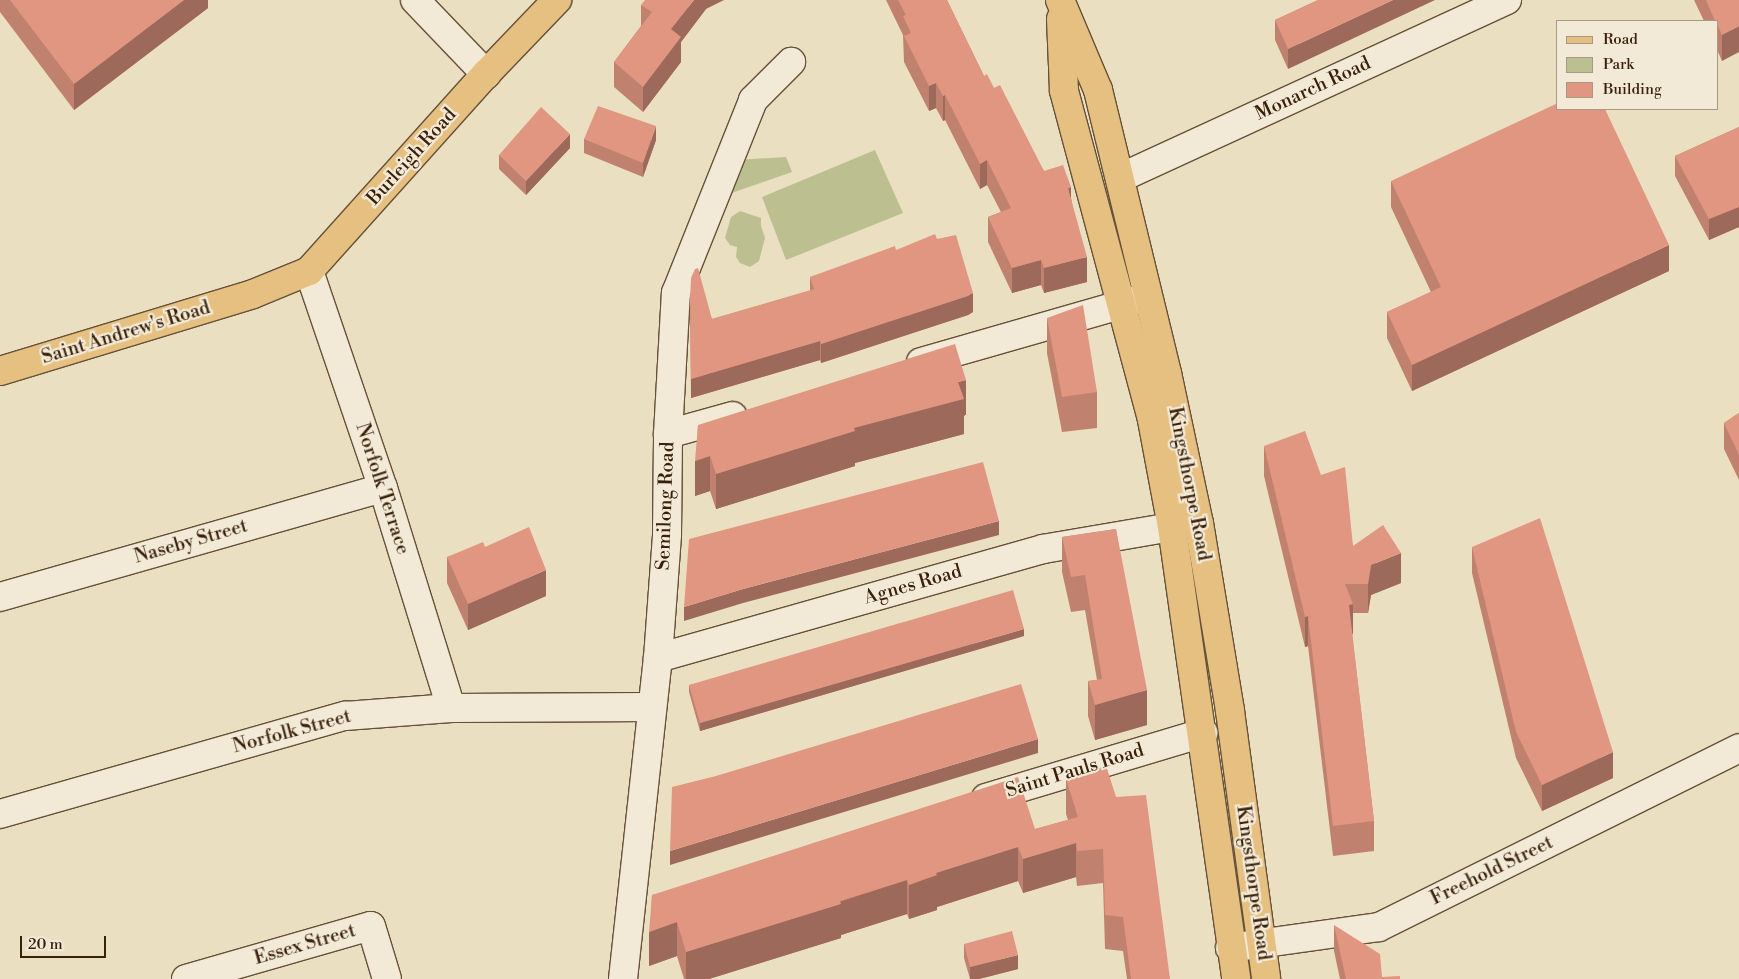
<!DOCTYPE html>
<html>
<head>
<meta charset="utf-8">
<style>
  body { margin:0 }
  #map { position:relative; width:1739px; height:979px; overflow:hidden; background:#ebdfc2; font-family:"Libre Bodoni",serif }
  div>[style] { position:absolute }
  .green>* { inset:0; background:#bcc090 }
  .roads { filter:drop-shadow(1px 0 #665038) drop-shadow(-1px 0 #665038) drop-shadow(0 1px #665038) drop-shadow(0 -1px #665038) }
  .minor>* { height:28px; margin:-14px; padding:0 14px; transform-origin:14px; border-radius:14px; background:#f2ead7 }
  .major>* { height:28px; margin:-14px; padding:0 14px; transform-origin:14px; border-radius:14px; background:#e6c081 }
  .highway>* { height:28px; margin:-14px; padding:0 14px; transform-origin:14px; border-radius:14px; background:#e6c081 }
  .wall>* { inset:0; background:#c1816f }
  .shaded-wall>* { inset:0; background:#9d695a }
  .building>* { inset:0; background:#e09681 }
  span { translate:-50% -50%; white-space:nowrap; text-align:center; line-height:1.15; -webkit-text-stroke:4.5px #f2ead7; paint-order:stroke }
  .street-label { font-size:19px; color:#3a200a }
  .legend { position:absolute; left:1556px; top:20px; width:162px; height:90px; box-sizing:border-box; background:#f2ead7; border:1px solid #a89985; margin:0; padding:6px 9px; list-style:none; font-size:15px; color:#3a200a }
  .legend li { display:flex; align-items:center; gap:10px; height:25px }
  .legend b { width:25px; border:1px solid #a89985 }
  .scale { position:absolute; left:20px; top:936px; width:86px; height:22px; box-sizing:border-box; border:2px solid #3a200a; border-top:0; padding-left:6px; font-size:15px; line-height:18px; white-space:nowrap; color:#3a200a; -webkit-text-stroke:4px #f2ead7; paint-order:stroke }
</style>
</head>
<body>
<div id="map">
  <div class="green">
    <div style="clip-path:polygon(875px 150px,903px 213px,786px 260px,762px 197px)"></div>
    <div style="clip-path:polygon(786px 157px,792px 172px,723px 196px,736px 160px)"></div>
    <div style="clip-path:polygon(740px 211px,761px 218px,761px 226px,765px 238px,759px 261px,750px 267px,740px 263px,736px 257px,737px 247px,730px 245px,725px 238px,731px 217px)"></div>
  </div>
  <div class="roads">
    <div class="minor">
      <div style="left:415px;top:0;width:103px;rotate:46.2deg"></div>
      <div style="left:1120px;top:178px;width:426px;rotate:-24.7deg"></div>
      <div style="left:309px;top:271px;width:229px;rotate:71.2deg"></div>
      <div style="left:383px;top:488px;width:230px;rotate:72.8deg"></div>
      <div style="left:921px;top:362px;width:232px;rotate:-16deg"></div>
      <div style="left:668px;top:434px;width:67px;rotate:-15.5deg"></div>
      <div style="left:0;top:597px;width:398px;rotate:-15.9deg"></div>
      <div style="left:658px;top:658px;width:400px;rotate:-15.8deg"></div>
      <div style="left:1043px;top:549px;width:131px;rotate:-9.7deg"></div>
      <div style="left:986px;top:798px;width:227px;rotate:-16.7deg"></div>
      <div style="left:0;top:814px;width:359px;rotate:-15.9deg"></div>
      <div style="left:345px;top:716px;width:106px;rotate:-4.3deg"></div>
      <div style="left:451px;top:708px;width:201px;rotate:-0.3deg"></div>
      <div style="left:1230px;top:948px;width:150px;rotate:-8deg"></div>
      <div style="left:1379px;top:927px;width:402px;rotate:-26.4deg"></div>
      <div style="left:186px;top:979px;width:192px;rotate:-16deg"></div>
      <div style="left:371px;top:926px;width:55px;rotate:73.2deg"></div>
      <div style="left:623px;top:979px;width:323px;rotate:-83.8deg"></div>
      <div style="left:658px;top:658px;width:124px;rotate:-85.8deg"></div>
      <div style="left:667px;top:534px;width:100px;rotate:-89.4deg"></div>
      <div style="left:668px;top:434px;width:141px;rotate:-86.8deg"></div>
      <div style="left:676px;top:293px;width:208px;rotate:-68.2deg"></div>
      <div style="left:753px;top:100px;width:54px;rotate:-45deg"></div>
    </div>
    <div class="major">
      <div style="left:0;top:371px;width:264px;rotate:-16.9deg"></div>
      <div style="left:253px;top:294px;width:61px;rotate:-22.3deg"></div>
      <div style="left:309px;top:271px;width:265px;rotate:-48.1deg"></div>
      <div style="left:486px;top:74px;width:103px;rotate:-46.2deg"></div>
    </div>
    <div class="highway">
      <div style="left:1060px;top:0;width:98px;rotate:67.1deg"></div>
      <div style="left:1098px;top:90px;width:291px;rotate:76.3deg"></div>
      <div style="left:1167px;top:373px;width:153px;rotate:78deg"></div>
      <div style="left:1199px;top:523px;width:191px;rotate:80.6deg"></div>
      <div style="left:1230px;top:711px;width:270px;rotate:82.3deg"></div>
      <div style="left:1061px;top:19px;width:72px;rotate:87.6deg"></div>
      <div style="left:1064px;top:91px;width:341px;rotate:75deg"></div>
      <div style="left:1152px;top:420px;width:109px;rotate:79.4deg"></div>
      <div style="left:1172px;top:527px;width:457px;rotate:81.9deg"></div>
    </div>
  </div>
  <div class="wall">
    <div style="clip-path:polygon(0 0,208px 0,208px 8px,74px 110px,0 12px)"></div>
    <div style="clip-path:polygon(886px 0,947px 0,984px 76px,994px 88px,1044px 171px,1071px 198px,1087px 282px,1044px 293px,1041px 285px,1012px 293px,988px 242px,988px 217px,1001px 212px,987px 185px,980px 189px,945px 120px,943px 121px,936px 108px,929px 111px,904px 62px,903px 35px)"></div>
    <div style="clip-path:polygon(1318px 0,1288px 69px,1275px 40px,1275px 20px)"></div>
    <div style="clip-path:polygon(1694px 0,1739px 0,1722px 61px,1718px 52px,1718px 21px,1704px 21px)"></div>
    <div style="clip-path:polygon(641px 5px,706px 9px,681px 42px,681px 62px,643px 112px,614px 87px,614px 62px,641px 26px)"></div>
    <div style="clip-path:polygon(1739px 127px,1739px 227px,1709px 240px,1675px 176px,1675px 156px)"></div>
    <div style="clip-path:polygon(584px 139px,656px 140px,643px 177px,584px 153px)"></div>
    <div style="clip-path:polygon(570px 148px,526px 195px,499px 169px,499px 155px)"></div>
    <div style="clip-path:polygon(1391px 181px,1669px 271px,1412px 391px,1387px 338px,1387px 312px,1431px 292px,1391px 207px)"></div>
    <div style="clip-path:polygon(896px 250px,973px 312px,968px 315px,821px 363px,820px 360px,691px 398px,690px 298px,712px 319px,810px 291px,810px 277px)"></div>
    <div style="clip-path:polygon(1047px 318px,1097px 392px,1097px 428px,1062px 432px,1047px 353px)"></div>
    <div style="clip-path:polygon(1739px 413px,1739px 480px,1724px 449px,1724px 423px)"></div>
    <div style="clip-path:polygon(964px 415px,964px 434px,855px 463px,855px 466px,716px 509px,710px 491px,695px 496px,698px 425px,966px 415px)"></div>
    <div style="clip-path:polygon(1264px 446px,1321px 475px,1353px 546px,1401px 583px,1371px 595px,1368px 613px,1353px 613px,1353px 634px,1352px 634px,1374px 821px,1374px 851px,1333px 856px,1308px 646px,1305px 647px,1264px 476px)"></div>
    <div style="clip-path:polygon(1116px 529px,1147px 725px,1095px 740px,1088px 716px,1088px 681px,1097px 680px,1085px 610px,1071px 612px,1062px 572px,1062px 537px)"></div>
    <div style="clip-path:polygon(485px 547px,546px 596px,468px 630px,447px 583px,447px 557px)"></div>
    <div style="clip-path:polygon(1472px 547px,1613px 778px,1542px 811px,1516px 758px,1472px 573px)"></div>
    <div style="clip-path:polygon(1024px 636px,700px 731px,689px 692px,689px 685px)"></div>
    <div style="clip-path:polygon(1106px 766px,1170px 979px,1127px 979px,1123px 951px,1105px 949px,1103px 883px,1077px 886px,1076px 877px,1023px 893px,1018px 881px,937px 907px,937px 910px,909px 919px,907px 914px,841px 935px,841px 938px,709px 979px,684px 979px,677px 956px,649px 966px,652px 895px,1035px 829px,1068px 820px,1066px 814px,1066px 779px)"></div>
    <div style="clip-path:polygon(1334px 925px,1382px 977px,1400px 979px,1340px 979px,1334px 951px)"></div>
    <div style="clip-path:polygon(964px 944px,1018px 969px,979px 979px,970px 979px,964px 958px)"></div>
  </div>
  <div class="shaded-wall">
    <div style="clip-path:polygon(184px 0,208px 0,208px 8px,74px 110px,74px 84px)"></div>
    <div style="clip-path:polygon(694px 0,724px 0,706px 9px,681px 42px,681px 62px,643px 112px,643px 87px,671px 29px)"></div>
    <div style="clip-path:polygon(1393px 0,1435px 0,1288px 69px,1288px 49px)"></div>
    <div style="clip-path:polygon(1739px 26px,1739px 52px,1722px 61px,1722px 35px)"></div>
    <div style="clip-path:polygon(936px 83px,936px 108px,929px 111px,929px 86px)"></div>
    <div style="clip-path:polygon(945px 95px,945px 120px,943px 121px,943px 96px)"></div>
    <div style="clip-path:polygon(656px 126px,656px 140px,643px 177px,643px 163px)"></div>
    <div style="clip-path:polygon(570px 134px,570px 148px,526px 195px,526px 181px)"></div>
    <div style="clip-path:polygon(987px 160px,987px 185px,980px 189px,980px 164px)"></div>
    <div style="clip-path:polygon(1071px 187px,1071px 212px,1068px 188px)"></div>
    <div style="clip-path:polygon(1739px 207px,1739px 227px,1709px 240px,1709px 219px)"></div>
    <div style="clip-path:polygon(1669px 245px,1669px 271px,1412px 391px,1412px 365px)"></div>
    <div style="clip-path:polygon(1087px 257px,1087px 282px,1044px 293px,1044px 268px)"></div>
    <div style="clip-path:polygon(1041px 260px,1041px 285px,1012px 293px,1012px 268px)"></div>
    <div style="clip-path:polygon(973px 293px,973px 312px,968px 315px,821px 363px,821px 344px)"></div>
    <div style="clip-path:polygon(820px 341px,820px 360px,691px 398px,691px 379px)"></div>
    <div style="clip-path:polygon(966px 380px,966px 415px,964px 415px,964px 434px,855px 463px,855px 466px,716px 509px,716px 474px,854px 428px,958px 382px)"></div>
    <div style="clip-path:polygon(710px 456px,710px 491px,695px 496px,695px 461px)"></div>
    <div style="clip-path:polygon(999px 521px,999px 535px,743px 603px,684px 621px,684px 607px,743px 589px)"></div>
    <div style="clip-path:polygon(1401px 553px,1401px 583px,1371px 595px,1368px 613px,1368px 584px,1371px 565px)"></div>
    <div style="clip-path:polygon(546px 570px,546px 596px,468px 630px,468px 604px)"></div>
    <div style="clip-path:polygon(1353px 604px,1353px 634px,1349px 635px,1349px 605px)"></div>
    <div style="clip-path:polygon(1308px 616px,1308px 646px,1305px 647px,1305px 617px)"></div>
    <div style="clip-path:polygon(1024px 629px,1024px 636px,700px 731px,700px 723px)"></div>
    <div style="clip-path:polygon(1147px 690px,1147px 725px,1095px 740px,1095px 705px)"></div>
    <div style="clip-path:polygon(1038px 739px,1038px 753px,670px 865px,670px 851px)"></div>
    <div style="clip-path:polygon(1613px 752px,1613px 778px,1542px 811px,1542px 785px)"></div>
    <div style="clip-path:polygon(1076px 843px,1076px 877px,1023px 893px,1023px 859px)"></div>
    <div style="clip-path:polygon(1018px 847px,1018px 881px,937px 907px,937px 910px,909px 919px,909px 885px,936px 873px)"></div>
    <div style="clip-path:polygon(907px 880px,907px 914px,841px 935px,841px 938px,709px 979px,686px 979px,686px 952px)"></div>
    <div style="clip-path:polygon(677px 922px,677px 956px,649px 966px,649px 932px)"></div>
    <div style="clip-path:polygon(1018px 955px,1018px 969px,979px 979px,970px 979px,970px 967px)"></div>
  </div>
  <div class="building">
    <div style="clip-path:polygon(10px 0,184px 0,74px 84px)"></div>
    <div style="clip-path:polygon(645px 0,694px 0,671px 29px,681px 37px,643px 87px,614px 62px,652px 12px,641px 5px)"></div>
    <div style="clip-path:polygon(898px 0,947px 0,984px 76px,987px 74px,994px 88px,1000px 85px,1044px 171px,1063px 165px,1071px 187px,1068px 188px,1087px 257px,1044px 268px,1041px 260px,1012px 268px,988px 217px,1011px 208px,987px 160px,980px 164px,945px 95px,943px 96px,936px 83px,929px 86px,904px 36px,911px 33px,903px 16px,906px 15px)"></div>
    <div style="clip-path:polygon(1318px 0,1393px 0,1288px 49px,1275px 20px)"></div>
    <div style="clip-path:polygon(1706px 0,1739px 0,1739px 26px,1722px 35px,1718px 26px,1718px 21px,1715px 21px)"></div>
    <div style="clip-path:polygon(1558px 103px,1558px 109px,1605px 109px,1669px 245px,1412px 365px,1387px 312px,1441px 287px,1391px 181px)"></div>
    <div style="clip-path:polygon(598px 106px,656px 126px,643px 163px,584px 139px)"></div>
    <div style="clip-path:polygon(541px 107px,570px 134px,526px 181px,499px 155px)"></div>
    <div style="clip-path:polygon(1739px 127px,1739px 207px,1709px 219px,1675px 156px)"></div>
    <div style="clip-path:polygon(935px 234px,937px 239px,956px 235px,973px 293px,968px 296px,821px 344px,820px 341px,691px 379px,690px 298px,691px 278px,695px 269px,698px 268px,712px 319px,814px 289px,810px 277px,895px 246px,896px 250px)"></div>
    <div style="clip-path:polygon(1083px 305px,1097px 392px,1062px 397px,1047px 318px)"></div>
    <div style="clip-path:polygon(955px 344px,966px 380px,958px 382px,964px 399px,854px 428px,855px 431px,716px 474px,710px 456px,695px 461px,698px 425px)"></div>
    <div style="clip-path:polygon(1739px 413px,1739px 455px,1724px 423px)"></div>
    <div style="clip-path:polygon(1305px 431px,1321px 475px,1345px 467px,1353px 546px,1383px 525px,1401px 553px,1371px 565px,1368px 584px,1345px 584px,1353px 604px,1349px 605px,1374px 821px,1333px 826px,1308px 616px,1305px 617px,1264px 446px)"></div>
    <div style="clip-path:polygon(983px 462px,999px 521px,743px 589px,684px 607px,689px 539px)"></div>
    <div style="clip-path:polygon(1540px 518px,1613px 752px,1542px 785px,1516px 732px,1472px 547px)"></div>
    <div style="clip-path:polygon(529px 527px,546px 570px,468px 604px,447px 557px,483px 542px,485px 547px)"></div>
    <div style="clip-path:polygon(1116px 529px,1147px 690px,1095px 705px,1088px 681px,1102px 679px,1085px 575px,1071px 577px,1062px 537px)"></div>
    <div style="clip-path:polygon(1013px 590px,1024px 629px,700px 723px,689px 685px)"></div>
    <div style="clip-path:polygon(1021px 684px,1038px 739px,670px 851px,672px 787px,716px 776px)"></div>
    <div style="clip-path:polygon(1106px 766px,1116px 797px,1146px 795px,1170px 979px,1131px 979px,1123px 917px,1105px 915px,1103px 849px,1077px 851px,1076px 843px,1023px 859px,1018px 847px,936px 873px,937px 875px,909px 885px,907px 880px,840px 901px,841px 904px,686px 952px,677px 922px,649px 932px,652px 895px,1018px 777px,1035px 829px,1078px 817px,1066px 779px)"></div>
    <div style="clip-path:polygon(1334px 925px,1380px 954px,1382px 977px,1400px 976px,1400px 979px,1346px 979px)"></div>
    <div style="clip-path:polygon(1012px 931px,1018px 955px,970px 967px,964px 944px)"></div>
  </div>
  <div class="street-label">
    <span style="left:1313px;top:89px;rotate:-25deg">Monarch Road</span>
    <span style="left:412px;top:157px;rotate:-48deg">Burleigh Road</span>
    <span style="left:126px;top:333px;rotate:-17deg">Saint Andrew's Road</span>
    <span style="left:1189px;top:484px;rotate:79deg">Kingsthorpe Road</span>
    <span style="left:382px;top:489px;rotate:72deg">Norfolk Terrace</span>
    <span style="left:666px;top:506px;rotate:-88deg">Semilong Road</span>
    <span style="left:191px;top:542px;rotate:-16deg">Naseby Street</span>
    <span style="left:913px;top:585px;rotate:-16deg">Agnes Road</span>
    <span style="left:292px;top:732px;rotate:-15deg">Norfolk Street</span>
    <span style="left:1075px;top:771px;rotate:-17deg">Saint Pauls Road</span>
    <span style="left:1492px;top:871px;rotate:-26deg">Freehold Street</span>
    <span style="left:1253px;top:883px;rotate:82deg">Kingsthorpe Road</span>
    <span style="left:305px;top:945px;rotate:-16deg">Essex Street</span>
  </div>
  <ul class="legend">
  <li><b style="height:6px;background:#e6c081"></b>Road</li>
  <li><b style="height:14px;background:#bcc090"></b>Park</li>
  <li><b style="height:14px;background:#e09681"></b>Building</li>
  </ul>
  <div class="scale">20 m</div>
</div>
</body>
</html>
